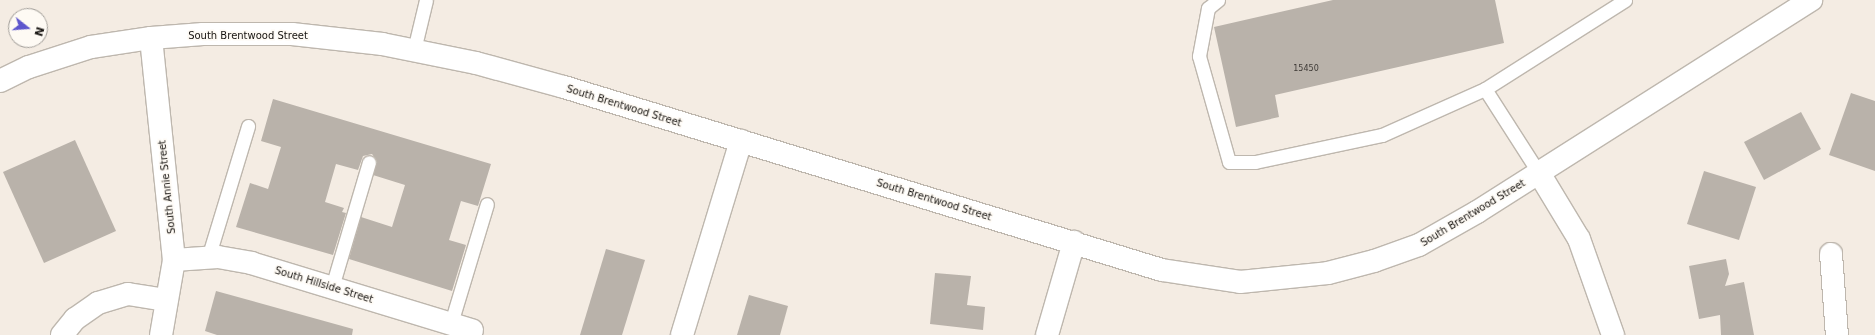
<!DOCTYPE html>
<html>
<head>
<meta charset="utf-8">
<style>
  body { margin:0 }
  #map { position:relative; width:1875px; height:335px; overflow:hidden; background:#f4ece3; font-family:"DejaVu Sans",sans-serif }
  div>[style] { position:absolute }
  .building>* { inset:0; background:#b9b2aa }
  .roads { filter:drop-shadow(1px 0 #beb7ae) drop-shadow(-1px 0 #beb7ae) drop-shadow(0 1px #beb7ae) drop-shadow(0 -1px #beb7ae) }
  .service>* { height:13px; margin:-6.5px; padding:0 6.5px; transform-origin:6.5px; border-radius:6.5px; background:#fff }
  .minor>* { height:22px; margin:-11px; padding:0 11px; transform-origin:11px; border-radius:11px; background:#fff }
  .tertiary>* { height:22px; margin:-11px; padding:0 11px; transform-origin:11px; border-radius:11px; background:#fff }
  span { translate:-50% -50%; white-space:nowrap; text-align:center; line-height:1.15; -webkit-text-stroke:3px #fefaf4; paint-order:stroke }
  .number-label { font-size:8px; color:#3e3a36 }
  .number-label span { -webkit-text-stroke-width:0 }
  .street-label { font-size:10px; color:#15120f }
  .north { position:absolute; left:8px; top:8px; width:40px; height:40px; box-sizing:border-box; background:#fefaf4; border:1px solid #a19d98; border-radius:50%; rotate:107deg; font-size:11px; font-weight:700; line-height:16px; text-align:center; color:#15120f }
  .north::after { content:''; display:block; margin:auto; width:14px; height:18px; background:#5d55cd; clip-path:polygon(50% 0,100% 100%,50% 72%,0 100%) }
</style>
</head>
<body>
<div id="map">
  <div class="building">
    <div style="clip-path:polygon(1333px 0,1495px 0,1504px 43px,1275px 95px,1279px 117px,1236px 127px,1214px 27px)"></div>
    <div style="clip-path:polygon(1851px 93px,1875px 101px,1875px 171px,1829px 155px)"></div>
    <div style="clip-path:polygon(273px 99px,491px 164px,478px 206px,461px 201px,449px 240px,466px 245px,452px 291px,349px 259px,361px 217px,392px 227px,405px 185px,373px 175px,377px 161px,372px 154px,363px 156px,358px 170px,336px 164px,325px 202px,344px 208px,342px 212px,346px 213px,333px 255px,236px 227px,250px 183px,268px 189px,281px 147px,261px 141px)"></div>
    <div style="clip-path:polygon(1801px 112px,1821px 149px,1764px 180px,1744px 142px)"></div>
    <div style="clip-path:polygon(75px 140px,116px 231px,44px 263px,3px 172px)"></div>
    <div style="clip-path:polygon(1704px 171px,1756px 187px,1739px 240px,1687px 224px)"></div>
    <div style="clip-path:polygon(606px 249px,645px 260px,622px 335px,580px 335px)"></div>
    <div style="clip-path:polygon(1726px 259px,1729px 274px,1725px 286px,1744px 282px,1754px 335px,1721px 335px,1720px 315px,1699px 319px,1689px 266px)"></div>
    <div style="clip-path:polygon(935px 273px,971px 276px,967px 305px,985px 307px,983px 330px,930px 324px)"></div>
    <div style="clip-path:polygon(216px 291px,353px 329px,352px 335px,217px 335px,205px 331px)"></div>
    <div style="clip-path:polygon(749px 295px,788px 306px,780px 335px,737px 335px)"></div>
  </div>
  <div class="roads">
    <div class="service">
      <div style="left:1218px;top:0;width:13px;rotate:141deg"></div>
      <div style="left:1208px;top:8px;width:49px;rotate:100.6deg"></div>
      <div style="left:1199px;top:56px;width:110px;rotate:74.2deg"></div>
      <div style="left:1229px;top:162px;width:26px"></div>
      <div style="left:1255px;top:162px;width:130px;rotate:-12deg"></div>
      <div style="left:1382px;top:135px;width:113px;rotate:-24.1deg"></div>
      <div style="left:1485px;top:89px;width:166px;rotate:-32.4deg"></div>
      <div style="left:414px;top:50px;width:51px;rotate:-76.5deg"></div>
      <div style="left:1485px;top:89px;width:100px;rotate:57.3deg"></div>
      <div style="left:208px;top:258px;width:138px;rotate:-73.1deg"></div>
      <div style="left:332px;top:287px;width:130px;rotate:-73.5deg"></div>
      <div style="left:451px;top:323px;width:124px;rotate:-73.2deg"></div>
    </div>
    <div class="minor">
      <div style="left:151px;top:38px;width:223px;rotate:84.1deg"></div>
      <div style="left:174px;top:260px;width:76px;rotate:99.8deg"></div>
      <div style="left:1831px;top:254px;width:81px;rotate:85.8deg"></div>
      <div style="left:174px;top:260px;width:44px;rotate:-3.9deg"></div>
      <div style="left:218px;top:257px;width:34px;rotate:10deg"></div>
      <div style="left:251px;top:263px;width:231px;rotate:16.9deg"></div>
      <div style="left:62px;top:335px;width:21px;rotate:-51deg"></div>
      <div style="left:75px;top:319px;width:28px;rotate:-35deg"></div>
      <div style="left:98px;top:303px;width:31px;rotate:-17deg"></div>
      <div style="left:128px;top:294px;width:39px;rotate:9deg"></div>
      <div style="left:682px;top:335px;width:203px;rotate:-73.1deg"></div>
      <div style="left:1047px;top:335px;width:97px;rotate:-73.8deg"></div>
    </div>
    <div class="tertiary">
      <div style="left:0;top:81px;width:32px;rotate:-26deg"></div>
      <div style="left:29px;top:67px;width:65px;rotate:-17.9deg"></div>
      <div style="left:91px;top:47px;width:61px;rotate:-8.5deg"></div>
      <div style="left:151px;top:38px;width:52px;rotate:-4.4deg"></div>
      <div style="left:203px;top:34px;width:89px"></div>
      <div style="left:292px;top:34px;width:91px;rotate:6.3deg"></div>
      <div style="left:382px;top:44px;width:96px;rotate:11.4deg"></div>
      <div style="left:476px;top:63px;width:91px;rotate:15.3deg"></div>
      <div style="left:564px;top:87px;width:625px;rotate:17.02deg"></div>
      <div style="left:1162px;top:270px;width:79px;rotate:8.7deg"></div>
      <div style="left:1240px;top:282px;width:88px;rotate:-5.8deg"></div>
      <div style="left:1328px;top:273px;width:48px;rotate:-14.6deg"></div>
      <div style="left:1374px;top:261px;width:48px;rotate:-19.6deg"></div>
      <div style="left:1419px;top:245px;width:67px;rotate:-29.6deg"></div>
      <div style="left:1477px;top:212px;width:396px;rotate:-32.4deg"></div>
      <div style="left:1539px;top:173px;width:77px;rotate:58.8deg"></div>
      <div style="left:1579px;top:239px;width:102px;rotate:70.5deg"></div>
    </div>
  </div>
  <div class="number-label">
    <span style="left:1306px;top:69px">15450</span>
  </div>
  <div class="street-label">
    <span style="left:248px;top:36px">South Brentwood Street</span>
    <span style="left:624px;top:106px;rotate:17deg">South Brentwood Street</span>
    <span style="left:167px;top:187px;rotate:-96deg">South Annie Street</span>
    <span style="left:934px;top:200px;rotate:17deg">South Brentwood Street</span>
    <span style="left:1473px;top:213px;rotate:-31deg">South Brentwood Street</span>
    <span style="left:324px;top:285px;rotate:17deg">South Hillside Street</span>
  </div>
  <div class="north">N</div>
</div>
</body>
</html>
